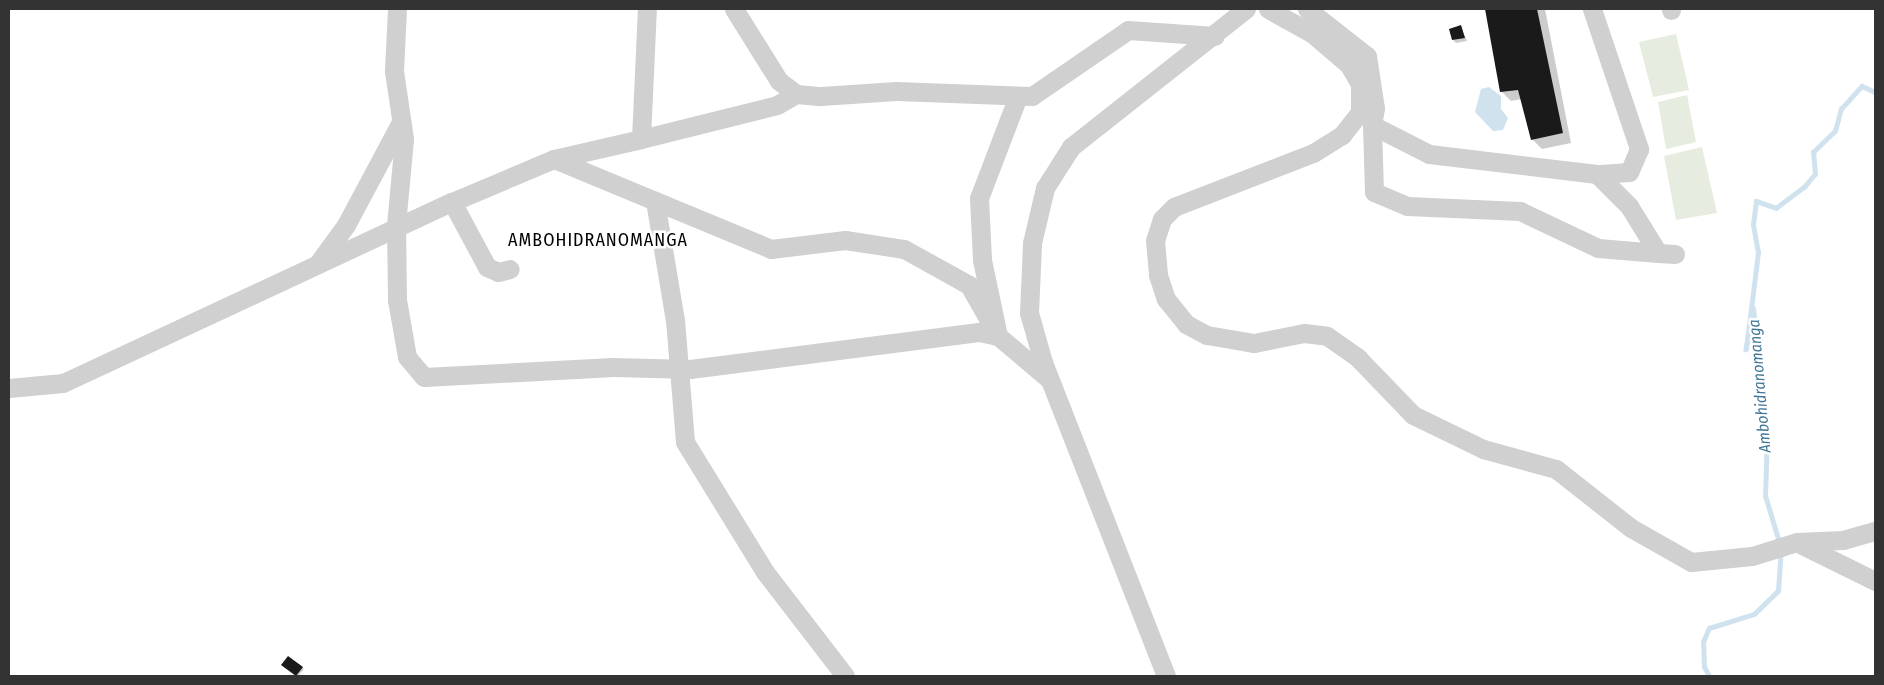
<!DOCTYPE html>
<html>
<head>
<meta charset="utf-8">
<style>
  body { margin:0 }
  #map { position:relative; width:1884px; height:685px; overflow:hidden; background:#fff; font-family:"Fira Sans Condensed",sans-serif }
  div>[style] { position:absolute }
  .green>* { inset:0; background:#e6ecdf }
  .water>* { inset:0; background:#cfe2ee }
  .shadow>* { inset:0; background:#0003 }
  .stream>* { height:4.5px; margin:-2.25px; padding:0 2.25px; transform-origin:2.25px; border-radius:2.25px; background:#cfe2ee }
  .building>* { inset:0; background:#1a1a1a }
  .minor>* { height:19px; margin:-9.5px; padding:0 9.5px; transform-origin:9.5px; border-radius:9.5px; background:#d0d0d0 }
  span { translate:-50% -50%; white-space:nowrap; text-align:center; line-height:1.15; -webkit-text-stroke:5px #fff; paint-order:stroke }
  .water-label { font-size:16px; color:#3f7597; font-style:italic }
  .quarter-label { font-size:18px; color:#000; letter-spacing:1px }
  .frame { position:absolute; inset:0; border:10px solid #333; pointer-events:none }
</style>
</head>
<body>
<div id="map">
  <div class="green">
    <div style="clip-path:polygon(1676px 34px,1689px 90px,1653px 97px,1639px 42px)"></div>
    <div style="clip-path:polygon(1687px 95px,1696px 142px,1666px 149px,1658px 102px)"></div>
    <div style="clip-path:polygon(1702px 147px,1717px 213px,1676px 220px,1664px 156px)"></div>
  </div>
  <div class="water">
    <div style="clip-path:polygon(1489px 87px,1501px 96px,1501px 109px,1508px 118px,1503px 130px,1493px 131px,1475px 112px,1481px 89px)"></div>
  </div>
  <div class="shadow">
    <div style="clip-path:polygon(1486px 9px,1545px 9px,1571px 143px,1542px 149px,1532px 139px,1522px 99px,1511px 101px,1501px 91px)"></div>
    <div style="clip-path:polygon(1461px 27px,1467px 41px,1456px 43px,1453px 40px)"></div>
    <div style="clip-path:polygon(288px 657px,304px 669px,298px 676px,283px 665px)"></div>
  </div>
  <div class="stream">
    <div style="left:1779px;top:542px;width:48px;rotate:-106.9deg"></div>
    <div style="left:1765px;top:496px;width:59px;rotate:-88.1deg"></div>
    <div style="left:1767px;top:437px;width:129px;rotate:-96.2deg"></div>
    <div style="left:1753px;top:309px;width:41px;rotate:99.9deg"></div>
    <div style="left:1746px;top:349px;width:97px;rotate:-82.9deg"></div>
    <div style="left:1758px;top:253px;width:28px;rotate:-100deg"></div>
    <div style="left:1753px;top:225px;width:24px;rotate:-83deg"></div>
    <div style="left:1756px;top:201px;width:21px;rotate:19deg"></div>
    <div style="left:1776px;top:208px;width:35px;rotate:-37deg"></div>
    <div style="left:1804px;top:187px;width:17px;rotate:-50deg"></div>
    <div style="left:1815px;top:174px;width:22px;rotate:-95deg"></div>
    <div style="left:1813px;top:152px;width:30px;rotate:-44deg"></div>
    <div style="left:1835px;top:131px;width:23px;rotate:-75deg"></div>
    <div style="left:1841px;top:109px;width:31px;rotate:-48deg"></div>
    <div style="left:1862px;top:86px;width:14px;rotate:25deg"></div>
    <div style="left:1709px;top:676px;width:10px;rotate:-119deg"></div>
    <div style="left:1704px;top:667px;width:25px;rotate:-92deg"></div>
    <div style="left:1703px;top:642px;width:15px;rotate:-67deg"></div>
    <div style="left:1709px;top:628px;width:47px;rotate:-17.3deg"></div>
    <div style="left:1754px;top:614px;width:33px;rotate:-44deg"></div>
    <div style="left:1778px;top:591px;width:39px;rotate:-86deg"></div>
  </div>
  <div class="building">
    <div style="clip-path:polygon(1485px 9px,1537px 9px,1563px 133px,1531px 140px,1518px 90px,1500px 92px)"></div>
    <div style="clip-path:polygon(1461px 25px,1465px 38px,1452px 40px,1449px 29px)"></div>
    <div style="clip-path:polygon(288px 656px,303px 667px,296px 676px,281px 665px)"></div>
  </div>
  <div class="minor">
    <div style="left:397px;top:9px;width:62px;rotate:92.8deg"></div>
    <div style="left:394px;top:71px;width:69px;rotate:81.6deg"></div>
    <div style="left:404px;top:139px;width:86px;rotate:95.3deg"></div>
    <div style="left:396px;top:225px;width:75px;rotate:89.2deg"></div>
    <div style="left:397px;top:300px;width:58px;rotate:80deg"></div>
    <div style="left:407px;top:357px;width:26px;rotate:50deg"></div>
    <div style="left:424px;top:377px;width:189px;rotate:-3deg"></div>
    <div style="left:613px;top:367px;width:77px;rotate:1.5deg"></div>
    <div style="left:690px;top:369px;width:291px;rotate:-7.3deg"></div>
    <div style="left:979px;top:332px;width:19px;rotate:12deg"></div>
    <div style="left:734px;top:9px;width:85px;rotate:58deg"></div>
    <div style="left:779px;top:81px;width:21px;rotate:37deg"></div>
    <div style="left:796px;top:94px;width:25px;rotate:5deg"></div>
    <div style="left:821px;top:96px;width:75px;rotate:-3.8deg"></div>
    <div style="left:896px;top:91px;width:136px;rotate:2.1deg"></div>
    <div style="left:1032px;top:96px;width:116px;rotate:-34.5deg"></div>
    <div style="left:1128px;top:30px;width:87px;rotate:3.9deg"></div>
    <div style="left:1268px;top:9px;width:51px;rotate:29.1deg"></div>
    <div style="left:1313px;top:34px;width:48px;rotate:40.7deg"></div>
    <div style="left:1349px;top:65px;width:22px;rotate:60deg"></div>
    <div style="left:1360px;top:84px;width:28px;rotate:90deg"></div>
    <div style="left:1360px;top:112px;width:29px;rotate:128deg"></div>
    <div style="left:1342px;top:135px;width:34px;rotate:148deg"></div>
    <div style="left:1313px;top:153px;width:149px;rotate:158.8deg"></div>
    <div style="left:1174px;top:207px;width:17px;rotate:135deg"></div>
    <div style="left:1162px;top:219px;width:22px;rotate:108deg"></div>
    <div style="left:1155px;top:240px;width:35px;rotate:85deg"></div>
    <div style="left:1158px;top:275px;width:25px;rotate:72deg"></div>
    <div style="left:1166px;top:299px;width:32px;rotate:51deg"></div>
    <div style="left:1186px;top:324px;width:24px;rotate:28deg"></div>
    <div style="left:1207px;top:335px;width:48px;rotate:9.7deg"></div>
    <div style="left:1254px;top:343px;width:51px;rotate:-11.3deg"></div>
    <div style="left:1304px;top:333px;width:23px;rotate:7deg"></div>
    <div style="left:1327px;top:336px;width:38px;rotate:35deg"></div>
    <div style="left:1358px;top:358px;width:79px;rotate:46deg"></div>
    <div style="left:1413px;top:415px;width:78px;rotate:25.9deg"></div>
    <div style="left:1483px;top:449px;width:76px;rotate:15.3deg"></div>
    <div style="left:1556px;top:469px;width:95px;rotate:38.2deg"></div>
    <div style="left:1631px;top:528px;width:69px;rotate:29.5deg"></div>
    <div style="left:1691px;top:562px;width:61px;rotate:-5.6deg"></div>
    <div style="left:1752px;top:556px;width:47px;rotate:-17.3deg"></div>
    <div style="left:1797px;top:542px;width:46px;rotate:-2.5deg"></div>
    <div style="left:1843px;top:540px;width:33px;rotate:-16deg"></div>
    <div style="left:1307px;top:9px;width:76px;rotate:38.1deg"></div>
    <div style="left:1367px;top:56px;width:53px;rotate:81.3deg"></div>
    <div style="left:1375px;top:108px;width:17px;rotate:100deg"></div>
    <div style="left:1372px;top:125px;width:64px;rotate:27deg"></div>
    <div style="left:1429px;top:154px;width:169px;rotate:6.8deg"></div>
    <div style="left:1597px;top:174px;width:45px;rotate:45deg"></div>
    <div style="left:1629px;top:206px;width:55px;rotate:58.3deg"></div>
    <div style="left:1658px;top:253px;width:17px;rotate:3deg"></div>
    <div style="left:1592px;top:9px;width:148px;rotate:71.4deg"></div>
    <div style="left:1639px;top:149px;width:25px;rotate:113deg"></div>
    <div style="left:1629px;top:172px;width:32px;rotate:176deg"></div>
    <div style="left:1671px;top:9px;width:1px;rotate:90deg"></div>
    <div style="left:1018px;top:96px;width:109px;rotate:110.9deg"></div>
    <div style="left:979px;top:198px;width:62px;rotate:87.2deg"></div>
    <div style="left:982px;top:260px;width:78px;rotate:78.1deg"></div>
    <div style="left:998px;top:336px;width:67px;rotate:40.1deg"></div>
    <div style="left:1372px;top:125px;width:67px;rotate:88.3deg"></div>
    <div style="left:1374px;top:192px;width:36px;rotate:23deg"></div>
    <div style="left:1407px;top:206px;width:113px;rotate:2.5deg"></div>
    <div style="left:1520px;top:211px;width:86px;rotate:25.4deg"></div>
    <div style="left:1598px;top:248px;width:60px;rotate:4.8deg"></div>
    <div style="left:641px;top:139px;width:140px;rotate:-14deg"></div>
    <div style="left:777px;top:105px;width:22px;rotate:-30deg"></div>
    <div style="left:554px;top:159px;width:235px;rotate:22.5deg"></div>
    <div style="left:771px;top:249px;width:75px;rotate:-6.9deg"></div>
    <div style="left:845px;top:240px;width:60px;rotate:8.7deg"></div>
    <div style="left:904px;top:249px;width:74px;rotate:29deg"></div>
    <div style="left:969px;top:285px;width:59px;rotate:60.4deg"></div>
    <div style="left:655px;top:201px;width:121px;rotate:80.5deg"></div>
    <div style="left:675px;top:320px;width:122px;rotate:85.3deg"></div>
    <div style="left:685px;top:442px;width:153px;rotate:58.4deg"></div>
    <div style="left:765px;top:572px;width:131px;rotate:52.4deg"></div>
    <div style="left:452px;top:202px;width:74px;rotate:61.7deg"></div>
    <div style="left:487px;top:267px;width:12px;rotate:24deg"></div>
    <div style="left:498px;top:272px;width:12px;rotate:-14deg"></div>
    <div style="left:319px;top:262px;width:46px;rotate:-53.9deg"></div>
    <div style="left:346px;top:225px;width:117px;rotate:-61.9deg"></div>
    <div style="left:9px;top:388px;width:54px;rotate:-5.3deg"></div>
    <div style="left:63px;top:383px;width:429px;rotate:-25deg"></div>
    <div style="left:452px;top:202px;width:111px;rotate:-22.9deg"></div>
    <div style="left:554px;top:159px;width:89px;rotate:-12.9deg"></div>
    <div style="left:641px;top:139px;width:130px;rotate:-87.4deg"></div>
    <div style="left:1798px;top:543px;width:86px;rotate:26.3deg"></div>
    <div style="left:1166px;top:676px;width:337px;rotate:-111.4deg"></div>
    <div style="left:1043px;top:362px;width:51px;rotate:-105.9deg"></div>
    <div style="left:1029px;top:313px;width:70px;rotate:-87.5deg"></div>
    <div style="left:1032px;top:243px;width:57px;rotate:-76.7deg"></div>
    <div style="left:1045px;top:188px;width:49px;rotate:-57.6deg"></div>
    <div style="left:1071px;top:147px;width:223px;rotate:-38.3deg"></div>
  </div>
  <div class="water-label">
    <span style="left:1760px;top:386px;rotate:-95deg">Ambohidranomanga</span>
  </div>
  <div class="quarter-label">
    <span style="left:598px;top:240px">AMBOHIDRANOMANGA</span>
  </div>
  <div class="frame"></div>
</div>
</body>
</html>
